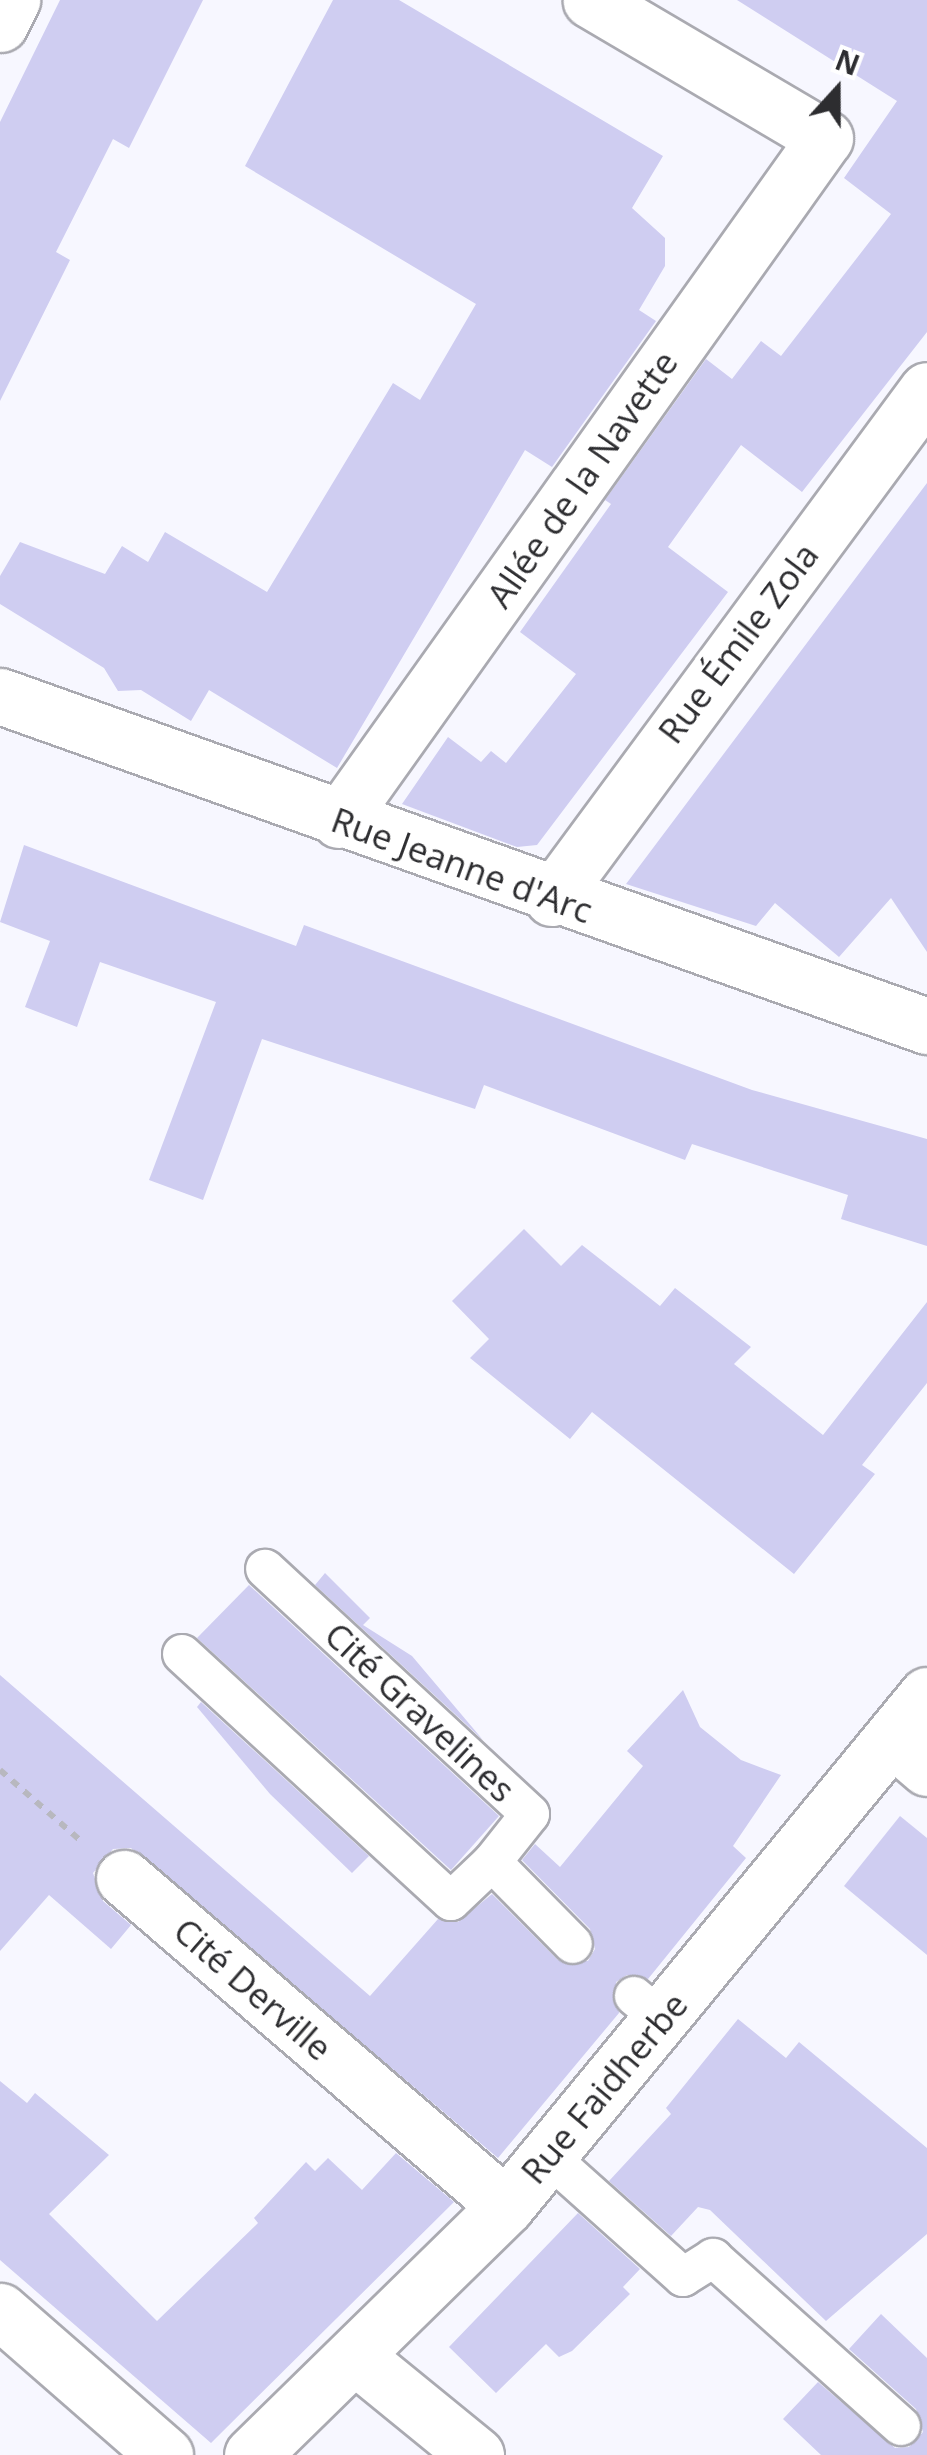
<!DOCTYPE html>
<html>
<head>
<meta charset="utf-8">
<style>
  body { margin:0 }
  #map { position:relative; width:927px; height:2455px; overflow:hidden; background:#f7f7ff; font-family:"Open Sans",sans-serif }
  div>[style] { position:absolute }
  .building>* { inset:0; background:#cfcdf1 }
  .path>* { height:6px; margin-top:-3px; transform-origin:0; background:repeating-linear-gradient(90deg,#b8b8bf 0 8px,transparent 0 16px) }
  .roads { filter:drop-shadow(2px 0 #aaaab1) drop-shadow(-2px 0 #aaaab1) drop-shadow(0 2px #aaaab1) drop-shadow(0 -2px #aaaab1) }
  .lane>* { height:38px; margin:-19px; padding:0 19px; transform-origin:19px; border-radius:19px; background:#fff }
  .street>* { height:55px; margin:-27.5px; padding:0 27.5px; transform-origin:27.5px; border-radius:27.5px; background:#fff }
  .secondary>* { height:55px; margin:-27.5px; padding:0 27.5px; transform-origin:27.5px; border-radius:27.5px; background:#fff }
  span { translate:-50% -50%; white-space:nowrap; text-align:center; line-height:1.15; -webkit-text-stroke:9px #fff; paint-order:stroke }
  .street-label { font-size:35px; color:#2d2d30 }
  .north { position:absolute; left:787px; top:40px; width:100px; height:100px; -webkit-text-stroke:8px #fff; paint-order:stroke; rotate:21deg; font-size:28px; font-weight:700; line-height:40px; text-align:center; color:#2d2d30 }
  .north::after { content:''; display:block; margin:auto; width:35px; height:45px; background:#2d2d30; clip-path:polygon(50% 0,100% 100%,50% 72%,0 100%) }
</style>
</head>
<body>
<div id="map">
  <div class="building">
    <div style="clip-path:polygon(60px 0,203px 0,129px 148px,113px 139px,56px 252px,70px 260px,0 401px,0 122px)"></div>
    <div style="clip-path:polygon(333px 0,399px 0,663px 156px,632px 208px,665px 238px,665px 266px,639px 310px,656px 321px,552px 467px,525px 450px,337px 768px,209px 690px,191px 721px,141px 690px,118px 691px,104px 668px,0 604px,0 576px,20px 542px,105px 574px,122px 546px,148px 562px,165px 532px,267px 592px,393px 383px,420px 400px,476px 304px,245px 166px)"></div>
    <div style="clip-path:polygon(737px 0,927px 0,927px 332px,802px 492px,741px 445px,668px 547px,728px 592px,537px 845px,517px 847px,402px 804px,448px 737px,481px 762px,491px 751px,506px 763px,576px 674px,520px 632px,611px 504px,605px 500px,706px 359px,732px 379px,761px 341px,781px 356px,891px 214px,844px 178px,897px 101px)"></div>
    <div style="clip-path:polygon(927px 483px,927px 952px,891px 898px,839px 957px,775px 903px,756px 926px,626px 884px)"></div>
    <div style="clip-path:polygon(24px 845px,296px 946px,304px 925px,752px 1090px,927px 1139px,927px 1246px,841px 1219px,848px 1195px,692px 1144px,685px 1160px,484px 1085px,475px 1109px,262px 1039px,203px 1200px,149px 1180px,216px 1002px,100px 962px,77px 1027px,25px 1007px,50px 941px,0 922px)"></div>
    <div style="clip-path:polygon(524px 1229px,561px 1266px,582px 1245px,660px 1306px,675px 1288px,751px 1347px,734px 1364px,823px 1435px,927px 1302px,927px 1383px,862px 1465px,875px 1474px,794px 1574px,592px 1412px,570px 1439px,470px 1358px,489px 1339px,452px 1301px)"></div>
    <div style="clip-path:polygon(325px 1573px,370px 1618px,363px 1625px,412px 1656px,483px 1740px,315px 1585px)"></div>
    <div style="clip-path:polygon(249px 1585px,499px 1816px,451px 1870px,197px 1638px)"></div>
    <div style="clip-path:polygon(0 1675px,370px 1996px,438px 1919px,458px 1922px,492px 1894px,558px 1960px,588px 1961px,595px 1949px,590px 1929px,522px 1860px,535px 1844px,560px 1867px,643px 1766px,627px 1751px,683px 1690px,700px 1727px,741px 1760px,781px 1775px,733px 1846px,746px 1858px,648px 1979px,627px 1975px,616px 1982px,619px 2013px,498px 2158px,131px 1848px,113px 1849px,93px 1873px,103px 1901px,131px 1925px,111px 1949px,49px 1895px,0 1951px)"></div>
    <div style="clip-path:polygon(201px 1702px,369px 1856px,352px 1873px,270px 1794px,197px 1707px)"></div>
    <div style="clip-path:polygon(900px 1816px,927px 1838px,927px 1955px,844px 1886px)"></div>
    <div style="clip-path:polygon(738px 2019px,786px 2058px,799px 2042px,927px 2148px,927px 2234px,826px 2321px,710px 2210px,698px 2207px,671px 2236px,609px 2181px,671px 2114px,666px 2108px)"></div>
    <div style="clip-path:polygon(0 2081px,27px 2103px,35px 2093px,109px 2155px,49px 2214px,157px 2321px,258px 2223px,254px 2218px,306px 2162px,315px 2171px,328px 2158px,362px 2190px,396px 2153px,454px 2202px,211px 2443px,0 2260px)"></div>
    <div style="clip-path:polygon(578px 2213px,640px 2269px,623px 2287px,630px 2294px,572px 2351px,559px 2357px,546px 2344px,496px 2393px,449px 2347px)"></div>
    <div style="clip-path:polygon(881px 2314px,927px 2358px,927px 2455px,821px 2455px,783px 2419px,818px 2382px,895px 2448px,909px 2447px,923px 2432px,916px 2409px,849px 2349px)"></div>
  </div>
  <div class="path">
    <div style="left:0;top:1770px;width:108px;rotate:41.2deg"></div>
  </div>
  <div class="roads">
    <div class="lane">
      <div style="left:182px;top:1654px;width:365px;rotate:42.6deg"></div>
      <div style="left:451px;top:1901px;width:57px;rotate:-43.6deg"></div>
      <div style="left:492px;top:1862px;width:61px;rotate:-51.6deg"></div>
      <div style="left:530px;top:1814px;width:361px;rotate:-137.2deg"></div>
      <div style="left:492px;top:1862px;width:115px;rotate:45.4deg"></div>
      <div style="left:634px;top:1996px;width:35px;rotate:40deg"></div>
      <div style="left:549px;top:2157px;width:180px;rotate:41.8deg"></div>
      <div style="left:683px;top:2277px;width:36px;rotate:-32deg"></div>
      <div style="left:713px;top:2258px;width:252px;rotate:41.8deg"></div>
    </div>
    <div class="street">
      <div style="left:0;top:24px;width:27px;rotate:-63deg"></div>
      <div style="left:0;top:696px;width:984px;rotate:19.6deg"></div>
      <div style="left:339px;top:820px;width:837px;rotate:-54.53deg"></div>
      <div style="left:825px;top:138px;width:272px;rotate:-149.5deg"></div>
      <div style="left:552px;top:898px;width:631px;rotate:-53.57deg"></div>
      <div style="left:892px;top:1738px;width:46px;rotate:40.6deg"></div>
      <div style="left:124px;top:1878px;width:503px;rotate:40.65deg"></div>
      <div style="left:0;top:2311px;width:219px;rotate:41.1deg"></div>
      <div style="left:356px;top:2357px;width:155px;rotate:39.2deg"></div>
    </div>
    <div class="secondary">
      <div style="left:252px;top:2455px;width:356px;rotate:-44.4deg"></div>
      <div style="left:506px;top:2206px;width:662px;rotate:-50.52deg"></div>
    </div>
  </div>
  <div class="street-label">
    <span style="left:582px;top:479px;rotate:-55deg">Allée de la Navette</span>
    <span style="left:738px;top:643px;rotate:-53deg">Rue Émile Zola</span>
    <span style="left:462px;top:865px;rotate:20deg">Rue Jeanne d'Arc</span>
    <span style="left:420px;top:1712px;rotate:43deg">Cité Gravelines</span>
    <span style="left:253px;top:1989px;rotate:41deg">Cité Derville</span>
    <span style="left:604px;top:2088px;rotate:-50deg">Rue Faidherbe</span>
  </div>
  <div class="north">N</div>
</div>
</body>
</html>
